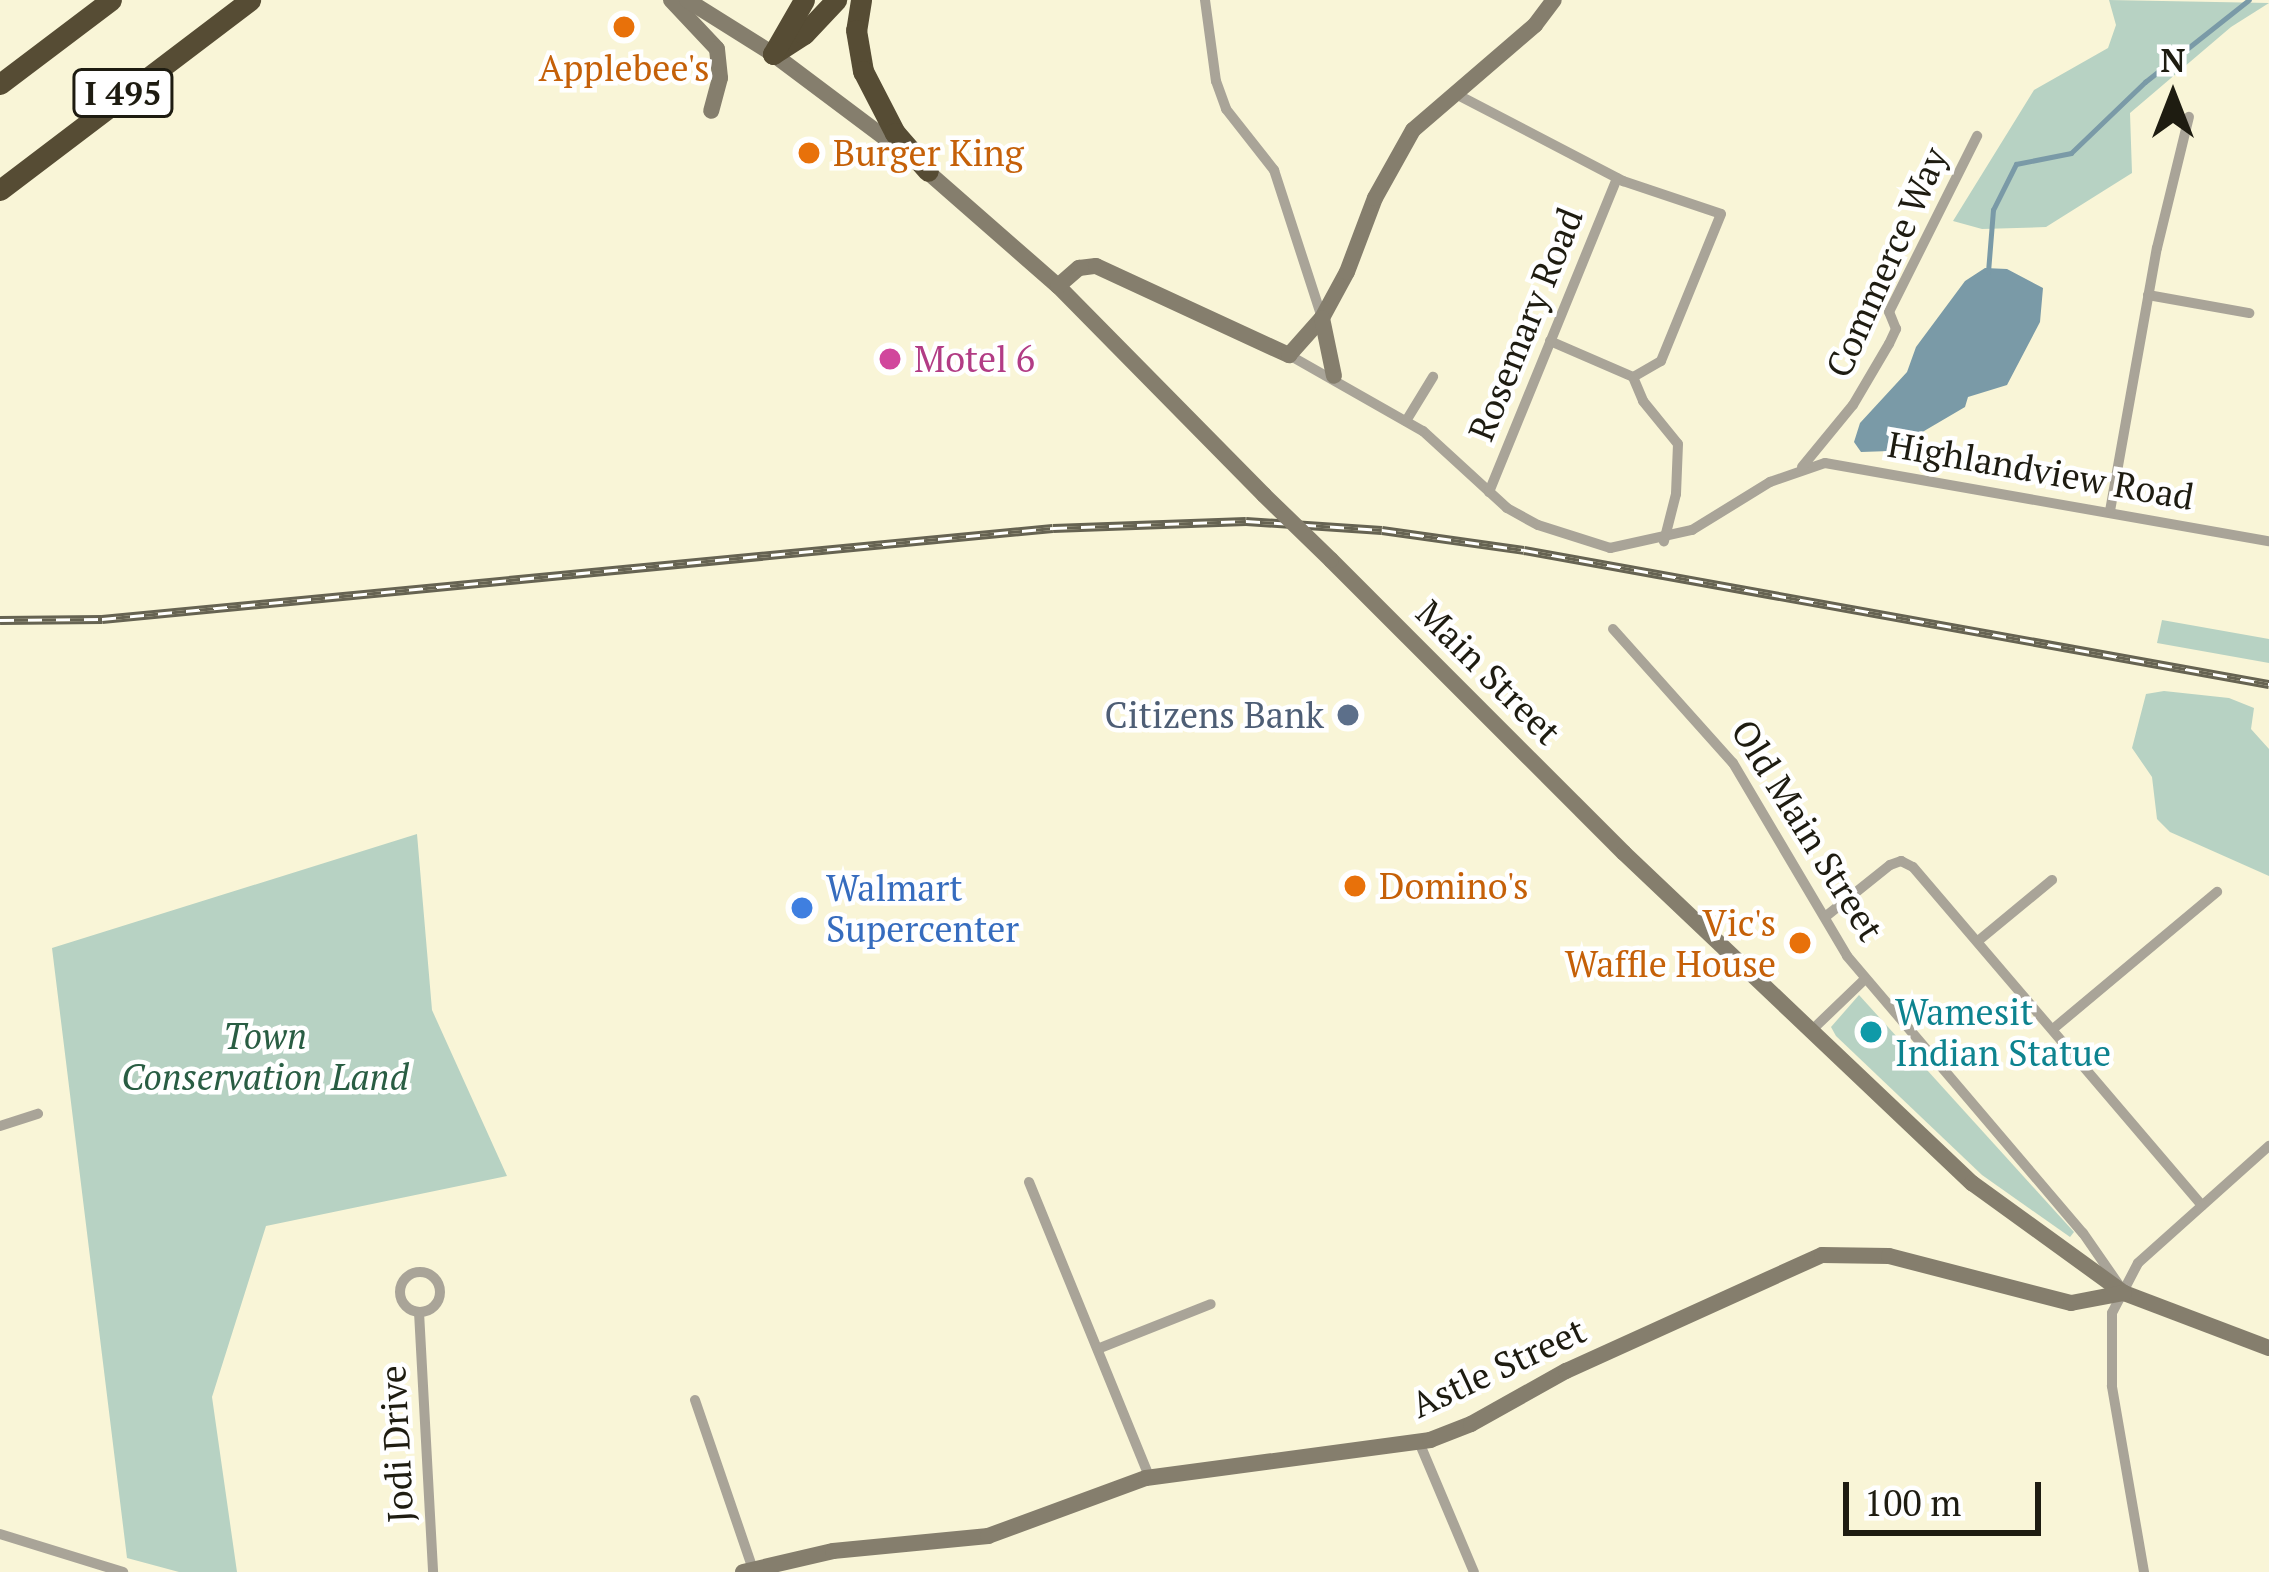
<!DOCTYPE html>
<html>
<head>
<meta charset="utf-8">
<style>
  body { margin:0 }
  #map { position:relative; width:2269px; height:1572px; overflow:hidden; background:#f9f5d7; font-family:"PT Serif",serif }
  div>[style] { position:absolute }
  .green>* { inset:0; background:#b7d2c3 }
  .water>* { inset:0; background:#7a9aa7 }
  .stream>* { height:4.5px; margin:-2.25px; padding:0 2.25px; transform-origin:2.25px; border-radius:2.25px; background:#7a9aa7 }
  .street>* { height:10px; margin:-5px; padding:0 5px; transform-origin:5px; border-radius:5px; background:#a9a498 }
  .street>.ring { margin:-5px; padding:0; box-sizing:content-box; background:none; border:10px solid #a9a498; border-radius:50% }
  .secondary>* { height:16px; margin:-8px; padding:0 8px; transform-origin:8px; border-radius:8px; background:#857e6d }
  .highway>* { height:21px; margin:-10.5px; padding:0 10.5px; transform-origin:10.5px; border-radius:10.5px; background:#564c34 }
  .rail>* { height:9px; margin-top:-4.5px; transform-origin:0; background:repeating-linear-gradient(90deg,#fff 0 14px,#666352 0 28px); box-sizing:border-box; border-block:3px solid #666352 }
  .secondary-bridge>* { height:16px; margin:-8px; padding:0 8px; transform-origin:8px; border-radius:8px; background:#857e6d }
  .dots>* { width:33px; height:33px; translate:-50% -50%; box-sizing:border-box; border:6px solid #fff; border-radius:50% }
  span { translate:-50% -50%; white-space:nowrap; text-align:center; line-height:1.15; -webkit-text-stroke:9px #fff; paint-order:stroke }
  .shield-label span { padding:3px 9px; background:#fff; border:3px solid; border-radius:9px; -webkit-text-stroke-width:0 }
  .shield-label { font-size:33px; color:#1e1c11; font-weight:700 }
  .food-label { font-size:36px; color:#c56008 }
  .left { translate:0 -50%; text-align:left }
  .right { translate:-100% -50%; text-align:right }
  .street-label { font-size:36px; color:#1e1c11 }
  .hotel-label { font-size:36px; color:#b23c85 }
  .service-label { font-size:36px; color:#4e5e75 }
  .shop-label { font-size:36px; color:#366cbe }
  .culture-label { font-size:36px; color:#0d838f }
  .park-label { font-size:36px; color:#295d43; font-style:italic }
  .north { position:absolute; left:2113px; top:36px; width:120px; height:120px; -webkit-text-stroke:9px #fff; paint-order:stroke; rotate:0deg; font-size:33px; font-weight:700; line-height:48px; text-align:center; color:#1e1c11 }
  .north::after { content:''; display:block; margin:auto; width:42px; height:54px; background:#1e1c11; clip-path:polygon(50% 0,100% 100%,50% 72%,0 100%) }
  .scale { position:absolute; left:1843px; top:1482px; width:198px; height:54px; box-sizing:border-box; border:6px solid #1e1c11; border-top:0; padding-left:15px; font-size:36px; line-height:42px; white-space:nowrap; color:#1e1c11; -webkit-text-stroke:9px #fff; paint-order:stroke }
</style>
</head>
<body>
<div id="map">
  <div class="green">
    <div style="clip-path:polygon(2109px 0,2269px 3px,2231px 27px,2130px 113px,2132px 173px,2046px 227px,1982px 229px,1953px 221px,2034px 90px,2108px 48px,2116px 25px)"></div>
    <div style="clip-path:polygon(2162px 620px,2269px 639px,2269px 663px,2157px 643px)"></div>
    <div style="clip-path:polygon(2164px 691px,2229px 698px,2254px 708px,2251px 729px,2269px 749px,2269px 876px,2170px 832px,2157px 819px,2152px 777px,2132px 748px,2146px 694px)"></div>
    <div style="clip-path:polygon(417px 834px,432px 1010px,507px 1176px,266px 1226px,212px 1397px,237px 1572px,179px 1572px,127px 1558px,52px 948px)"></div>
    <div style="clip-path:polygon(1859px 995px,2074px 1232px,2070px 1237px,1982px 1175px,1836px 1036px,1831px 1027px)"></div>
  </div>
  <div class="water">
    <div style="clip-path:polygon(1985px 268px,2007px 269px,2043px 288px,2040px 322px,2007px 385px,1968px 397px,1965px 407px,1890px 451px,1861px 452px,1854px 442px,1860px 423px,1907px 372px,1916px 347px,1965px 281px)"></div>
  </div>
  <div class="stream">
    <div style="left:1988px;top:272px;width:62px;rotate:-85.4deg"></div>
    <div style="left:1993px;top:210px;width:51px;rotate:-63.4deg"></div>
    <div style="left:2016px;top:164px;width:56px;rotate:-11.3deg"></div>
    <div style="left:2071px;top:153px;width:103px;rotate:-43.8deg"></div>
    <div style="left:2145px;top:82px;width:132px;rotate:-38.3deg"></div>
  </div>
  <div class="street">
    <div style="left:1205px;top:0;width:82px;rotate:82.3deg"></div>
    <div style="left:1216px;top:81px;width:30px;rotate:70deg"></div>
    <div style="left:1226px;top:109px;width:78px;rotate:51.8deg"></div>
    <div style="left:1274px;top:170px;width:156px;rotate:72deg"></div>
    <div style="left:1454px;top:93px;width:191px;rotate:27.5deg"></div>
    <div style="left:1623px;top:181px;width:103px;rotate:18.6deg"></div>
    <div style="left:1721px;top:214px;width:159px;rotate:112.2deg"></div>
    <div style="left:1661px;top:361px;width:32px;rotate:150deg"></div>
    <div style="left:2148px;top:295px;width:103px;rotate:10.1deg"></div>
    <div style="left:1550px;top:341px;width:90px;rotate:23.4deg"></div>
    <div style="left:1289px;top:355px;width:154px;rotate:29.6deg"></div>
    <div style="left:1423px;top:431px;width:114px;rotate:42.5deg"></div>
    <div style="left:1507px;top:508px;width:35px;rotate:29deg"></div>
    <div style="left:1538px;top:525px;width:76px;rotate:17.7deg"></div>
    <div style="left:1610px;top:548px;width:84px;rotate:-12.4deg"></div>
    <div style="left:1692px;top:530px;width:92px;rotate:-31.6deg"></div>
    <div style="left:1770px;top:482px;width:58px;rotate:-19.1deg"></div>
    <div style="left:1825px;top:463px;width:451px;rotate:10deg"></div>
    <div style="left:1633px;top:377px;width:26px;rotate:67deg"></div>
    <div style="left:1643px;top:401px;width:55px;rotate:50.9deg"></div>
    <div style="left:1678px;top:444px;width:50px;rotate:92.3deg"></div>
    <div style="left:1676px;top:494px;width:49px;rotate:104.3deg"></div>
    <div style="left:1406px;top:421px;width:52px;rotate:-58.5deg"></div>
    <div style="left:1802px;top:467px;width:80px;rotate:-50.6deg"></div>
    <div style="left:1853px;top:405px;width:71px;rotate:-59.5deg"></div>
    <div style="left:1889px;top:344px;width:17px;rotate:-65deg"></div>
    <div style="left:1896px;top:329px;width:18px;rotate:-112deg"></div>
    <div style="left:1889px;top:312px;width:197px;rotate:-63.4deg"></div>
    <div style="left:1489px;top:492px;width:339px;rotate:-67.8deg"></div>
    <div style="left:2110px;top:511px;width:267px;rotate:-79.9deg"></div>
    <div style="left:2157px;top:248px;width:135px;rotate:-76.3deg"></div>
    <div style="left:1613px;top:629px;width:180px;rotate:48.2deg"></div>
    <div style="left:1733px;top:763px;width:224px;rotate:59.4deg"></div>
    <div style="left:1847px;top:956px;width:364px;rotate:49.6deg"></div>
    <div style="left:2083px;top:1233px;width:63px;rotate:55.3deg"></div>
    <div style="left:1825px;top:917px;width:83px;rotate:-38.7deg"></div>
    <div style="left:1890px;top:865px;width:12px;rotate:-20deg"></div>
    <div style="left:1901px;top:861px;width:13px;rotate:27deg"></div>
    <div style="left:1913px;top:867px;width:445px;rotate:49.5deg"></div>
    <div style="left:1978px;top:941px;width:96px;rotate:-39.5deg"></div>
    <div style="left:1813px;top:1029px;width:72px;rotate:-43.9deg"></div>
    <div style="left:2053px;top:1029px;width:214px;rotate:-39.9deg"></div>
    <div style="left:0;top:1126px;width:40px;rotate:-18deg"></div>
    <div style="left:1029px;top:1182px;width:320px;rotate:67.8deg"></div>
    <div class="ring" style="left:400px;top:1272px;width:30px;height:30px"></div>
    <div style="left:419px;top:1312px;width:260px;rotate:86.9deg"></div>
    <div style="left:1100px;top:1348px;width:119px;rotate:-21.6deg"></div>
    <div style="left:695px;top:1400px;width:179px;rotate:71.1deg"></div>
    <div style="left:1419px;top:1442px;width:141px;rotate:67.1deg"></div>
    <div style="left:0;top:1534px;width:129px;rotate:17.2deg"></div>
    <div style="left:2144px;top:1572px;width:189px;rotate:-99.8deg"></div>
    <div style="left:2112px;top:1386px;width:73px;rotate:-90deg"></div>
    <div style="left:2112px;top:1313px;width:56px;rotate:-62.5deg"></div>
    <div style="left:2138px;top:1263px;width:176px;rotate:-41.8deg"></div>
  </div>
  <div class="secondary">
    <div style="left:671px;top:0;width:67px;rotate:46.8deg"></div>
    <div style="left:717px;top:49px;width:29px;rotate:84deg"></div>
    <div style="left:720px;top:78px;width:34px;rotate:105deg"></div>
    <div style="left:687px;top:0;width:102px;rotate:32.1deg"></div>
    <div style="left:773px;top:54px;width:161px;rotate:36.9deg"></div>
    <div style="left:922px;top:167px;width:181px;rotate:41.2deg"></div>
    <div style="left:1058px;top:286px;width:293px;rotate:45.4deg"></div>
    <div style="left:1058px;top:286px;width:28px;rotate:-41deg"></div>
    <div style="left:1079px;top:268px;width:17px;rotate:-7deg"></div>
    <div style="left:1096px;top:266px;width:213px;rotate:24.8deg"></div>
    <div style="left:1289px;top:355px;width:50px;rotate:-48.3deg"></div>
    <div style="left:1322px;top:318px;width:52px;rotate:-61.5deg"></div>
    <div style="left:1347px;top:272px;width:79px;rotate:-69.3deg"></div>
    <div style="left:1375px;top:198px;width:78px;rotate:-60.8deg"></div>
    <div style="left:1413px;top:130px;width:161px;rotate:-40.7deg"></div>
    <div style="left:1535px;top:25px;width:31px;rotate:-53deg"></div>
    <div style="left:1322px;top:318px;width:59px;rotate:78.3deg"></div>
    <div style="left:1331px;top:560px;width:414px;rotate:45deg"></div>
    <div style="left:1624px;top:853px;width:480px;rotate:43.5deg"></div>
    <div style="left:1972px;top:1183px;width:188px;rotate:35.9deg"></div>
    <div style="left:2124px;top:1293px;width:155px;rotate:20.8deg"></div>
    <div style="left:743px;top:1572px;width:92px;rotate:-13.1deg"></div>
    <div style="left:833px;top:1551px;width:156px;rotate:-5.5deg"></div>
    <div style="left:988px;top:1536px;width:168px;rotate:-20.2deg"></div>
    <div style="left:1146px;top:1478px;width:287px;rotate:-7.6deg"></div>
    <div style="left:1430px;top:1440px;width:44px;rotate:-21.3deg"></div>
    <div style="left:1471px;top:1424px;width:109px;rotate:-29.2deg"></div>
    <div style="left:1566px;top:1371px;width:281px;rotate:-24.4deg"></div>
    <div style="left:1822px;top:1255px;width:67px;rotate:0.9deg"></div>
    <div style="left:1889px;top:1256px;width:188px;rotate:14.5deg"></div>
    <div style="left:2071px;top:1303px;width:54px;rotate:-10.7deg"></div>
  </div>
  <div class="highway">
    <div style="left:861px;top:0;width:30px;rotate:99deg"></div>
    <div style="left:856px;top:30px;width:42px;rotate:80.3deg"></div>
    <div style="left:863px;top:71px;width:70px;rotate:62.7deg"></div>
    <div style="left:895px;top:133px;width:50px;rotate:49deg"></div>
    <div style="left:773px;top:54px;width:37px;rotate:-33deg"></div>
    <div style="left:804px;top:34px;width:47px;rotate:-46.7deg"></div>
    <div style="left:773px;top:54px;width:62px;rotate:-60.1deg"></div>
    <div style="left:0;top:84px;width:139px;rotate:-37.1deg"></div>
    <div style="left:0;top:190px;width:314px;rotate:-37.2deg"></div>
  </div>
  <div class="rail">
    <div style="left:0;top:620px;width:102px;rotate:-0.6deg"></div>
    <div style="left:102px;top:619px;width:955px;rotate:-5.47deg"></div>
    <div style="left:1053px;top:528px;width:193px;rotate:-2.1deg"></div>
    <div style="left:1246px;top:521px;width:136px;rotate:3.8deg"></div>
    <div style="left:1382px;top:530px;width:143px;rotate:8deg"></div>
    <div style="left:1524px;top:550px;width:757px;rotate:10.2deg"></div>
  </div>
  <div class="secondary-bridge">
    <div style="left:1264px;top:495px;width:93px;rotate:44.1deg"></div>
  </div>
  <div class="dots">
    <div style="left:624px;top:27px;background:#e8710a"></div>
    <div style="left:809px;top:153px;background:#e8710a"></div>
    <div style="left:890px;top:359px;background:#d1479c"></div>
    <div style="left:1348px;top:715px;background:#5c6f8a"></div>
    <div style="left:1355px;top:886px;background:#e8710a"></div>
    <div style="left:802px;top:908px;background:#3f7fe0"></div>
    <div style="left:1800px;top:943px;background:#e8710a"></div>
    <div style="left:1871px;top:1032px;background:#0f9aa8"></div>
  </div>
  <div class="shield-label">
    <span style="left:123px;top:93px">I 495</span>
  </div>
  <div class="food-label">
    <span style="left:624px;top:68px">Applebee's</span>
    <span class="left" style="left:833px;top:153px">Burger King</span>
    <span class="left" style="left:1379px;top:886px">Domino's</span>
    <span class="right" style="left:1776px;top:943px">Vic's<br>Waffle House</span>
  </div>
  <div class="street-label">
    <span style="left:1886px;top:262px;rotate:-66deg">Commerce Way</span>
    <span style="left:1525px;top:324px;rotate:-68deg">Rosemary Road</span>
    <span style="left:2041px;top:470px;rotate:10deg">Highlandview Road</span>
    <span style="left:1489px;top:672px;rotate:45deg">Main Street</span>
    <span style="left:1808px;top:830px;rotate:58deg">Old Main Street</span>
    <span style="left:1498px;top:1367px;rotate:-25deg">Astle Street</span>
    <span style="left:396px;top:1444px;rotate:-93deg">Jodi Drive</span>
  </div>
  <div class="hotel-label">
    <span class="left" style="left:914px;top:359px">Motel 6</span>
  </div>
  <div class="service-label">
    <span class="right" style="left:1324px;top:715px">Citizens Bank</span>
  </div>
  <div class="shop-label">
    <span class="left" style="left:826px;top:908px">Walmart<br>Supercenter</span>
  </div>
  <div class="culture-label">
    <span class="left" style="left:1895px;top:1032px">Wamesit<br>Indian Statue</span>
  </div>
  <div class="park-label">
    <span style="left:265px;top:1056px">Town<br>Conservation Land</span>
  </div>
  <div class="north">N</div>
  <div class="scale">100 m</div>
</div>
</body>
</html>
